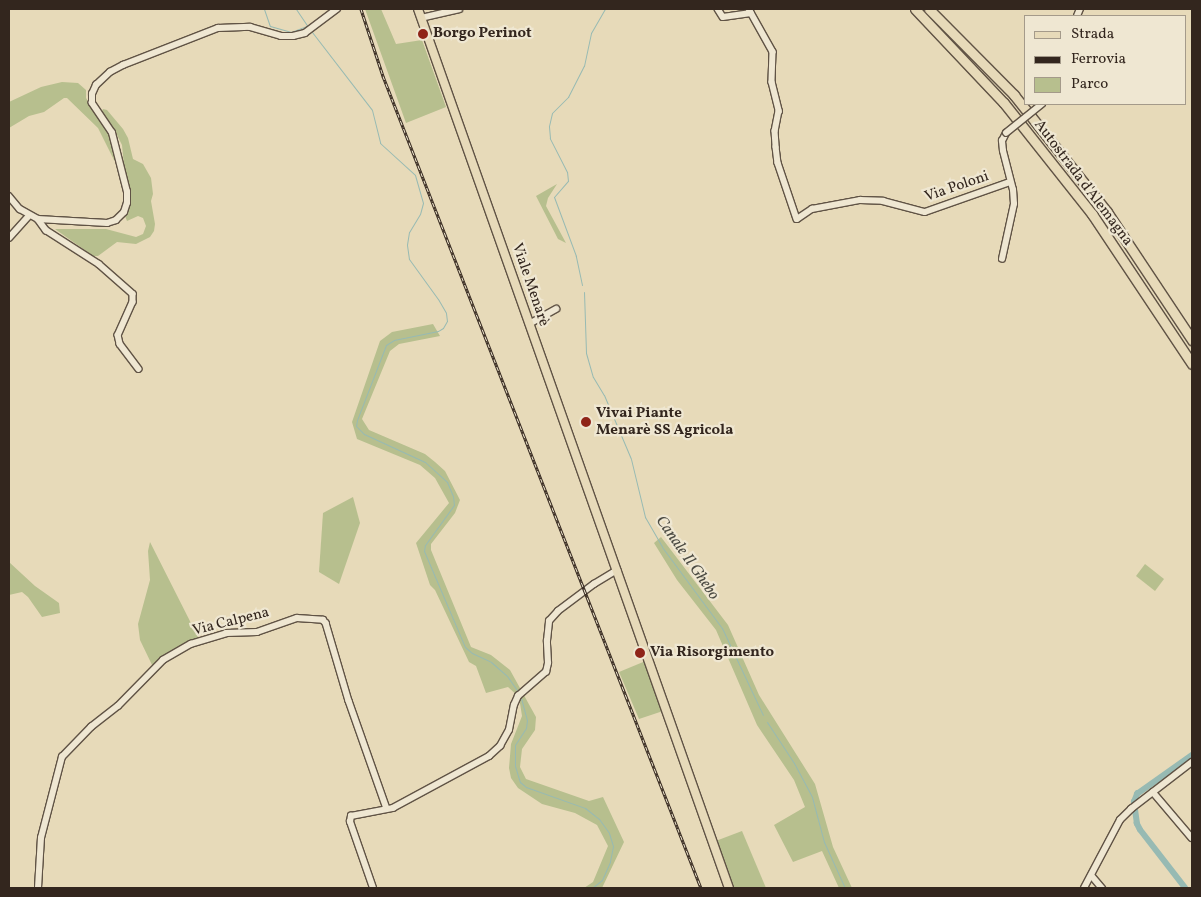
<!DOCTYPE html>
<html>
<head>
<meta charset="utf-8">
<style>
  body { margin:0 }
  #map { position:relative; width:1201px; height:897px; overflow:hidden; background:#e7dab9; font-family:Vollkorn,serif }
  div>[style] { position:absolute }
  .green>* { inset:0; background:#b7bf8e }
  .stream>* { height:1px; margin:-0.5px; padding:0 0.5px; transform-origin:0.5px; border-radius:0.5px; background:#97bab3 }
  .canal>* { height:5.5px; margin:-2.75px; padding:0 2.75px; transform-origin:2.75px; border-radius:2.75px; background:#97bab3 }
  .roads { filter:drop-shadow(1px 0 #605345) drop-shadow(-1px 0 #605345) drop-shadow(0 1px #605345) drop-shadow(0 -1px #605345) }
  .minor>* { height:5.5px; margin:-2.75px; padding:0 2.75px; transform-origin:2.75px; border-radius:2.75px; background:#efe7d2 }
  .major>* { height:8px; margin:-4px; padding:0 4px; transform-origin:4px; border-radius:4px; background:#e7dab9 }
  .highway>* { height:9px; margin:-4.5px; padding:0 4.5px; transform-origin:4.5px; border-radius:4.5px; background:#e7dab9 }
  .rail>* { height:3px; margin-top:-1.5px; transform-origin:0; background:repeating-linear-gradient(90deg,#efe7d2 0 4px,#33261e 0 8px); box-sizing:border-box; border-block:1px solid #33261e }
  .bridges { filter:drop-shadow(1px 0 #605345) drop-shadow(-1px 0 #605345) drop-shadow(0 1px #605345) drop-shadow(0 -1px #605345) }
  .minor-bridge>* { height:5.5px; margin:-2.75px; padding:0 2.75px; transform-origin:2.75px; border-radius:2.75px; background:#efe7d2 }
  .dots>* { width:14px; height:14px; translate:-50% -50%; box-sizing:border-box; border:2px solid #efe7d2; border-radius:50% }
  span { translate:-50% -50%; white-space:nowrap; text-align:center; line-height:1.15; -webkit-text-stroke:4.5px #efe7d2; paint-order:stroke }
  .poi-label { font-size:15px; color:#33261e; font-weight:700 }
  .left { translate:0 -50%; text-align:left }
  .street-label { font-size:15px; color:#33261e }
  .water-label { font-size:16px; color:#4c4b43; font-style:italic }
  .frame { position:absolute; inset:0; border:10px solid #33261e; pointer-events:none }
  .legend { position:absolute; left:1024px; top:15px; width:162px; height:90px; box-sizing:border-box; background:#efe7d2; border:1px solid #a49a8a; margin:0; padding:6px 9px; list-style:none; font-size:15px; color:#33261e }
  .legend li { display:flex; align-items:center; gap:10px; height:25px }
  .legend b { width:25px; border:1px solid #a49a8a }
</style>
</head>
<body>
<div id="map">
  <div class="green">
    <div style="clip-path:polygon(365px 9px,381px 9px,396px 44px,422px 40px,446px 107px,406px 123px)"></div>
    <div style="clip-path:polygon(62px 82px,78px 83px,86px 90px,86px 98px,110px 136px,117px 161px,114px 160px,98px 128px,67px 98px,64px 98px,44px 112px,29px 116px,9px 128px,9px 102px,41px 87px)"></div>
    <div style="clip-path:polygon(103px 109px,107px 110px,123px 129px,128px 138px,133px 159px,143px 164px,151px 178px,153px 194px,151px 201px,155px 224px,154px 231px,150px 237px,136px 244px,117px 242px,98px 256px,93px 256px,55px 229px,106px 229px,136px 237px,143px 234px,146px 226px,143px 218px,138px 216px,127px 221px,125px 216px,128px 206px,122px 145px,113px 127px,101px 113px)"></div>
    <div style="clip-path:polygon(557px 184px,548px 198px,546px 206px,566px 243px,558px 239px,536px 196px)"></div>
    <div style="clip-path:polygon(433px 324px,440px 336px,399px 344px,390px 351px,362px 419px,369px 430px,425px 454px,435px 462px,445px 471px,460px 500px,455px 513px,431px 544px,431px 550px,471px 647px,491px 655px,510px 670px,536px 717px,535px 730px,522px 749px,520px 767px,526px 779px,589px 801px,603px 797px,624px 842px,602px 888px,584px 888px,593px 882px,608px 846px,597px 825px,575px 813px,542px 804px,518px 788px,511px 778px,509px 768px,511px 744px,522px 716px,519px 697px,508px 687px,486px 693px,476px 666px,469px 662px,435px 590px,430px 585px,416px 543px,449px 503px,435px 478px,420px 465px,357px 439px,352px 422px,380px 341px,392px 332px)"></div>
    <div style="clip-path:polygon(353px 497px,360px 523px,339px 584px,319px 572px,323px 513px)"></div>
    <div style="clip-path:polygon(661px 537px,728px 625px,759px 695px,815px 784px,833px 847px,852px 888px,839px 888px,822px 851px,793px 862px,774px 825px,805px 807px,794px 780px,757px 725px,716px 630px,677px 580px,654px 543px)"></div>
    <div style="clip-path:polygon(150px 542px,200px 641px,153px 667px,140px 640px,138px 624px,150px 580px,148px 551px)"></div>
    <div style="clip-path:polygon(9px 562px,35px 586px,59px 603px,60px 613px,42px 617px,28px 597px,22px 592px,9px 595px)"></div>
    <div style="clip-path:polygon(1145px 564px,1164px 579px,1155px 591px,1136px 576px)"></div>
    <div style="clip-path:polygon(648px 660px,666px 710px,639px 719px,619px 672px)"></div>
    <div style="clip-path:polygon(742px 831px,766px 888px,729px 888px,713px 842px)"></div>
  </div>
  <div class="stream">
    <div style="left:264px;top:9px;width:18px;rotate:71deg"></div>
    <div style="left:270px;top:26px;width:22px;rotate:16deg"></div>
    <div style="left:291px;top:32px;width:17px;rotate:-21deg"></div>
    <div style="left:296px;top:9px;width:22px;rotate:56deg"></div>
    <div style="left:312px;top:32px;width:98px;rotate:52.4deg"></div>
    <div style="left:372px;top:110px;width:34px;rotate:76deg"></div>
    <div style="left:380px;top:143px;width:47px;rotate:42.4deg"></div>
    <div style="left:415px;top:175px;width:29px;rotate:74deg"></div>
    <div style="left:423px;top:203px;width:11px;rotate:105deg"></div>
    <div style="left:420px;top:214px;width:21px;rotate:121deg"></div>
    <div style="left:409px;top:232px;width:13px;rotate:99deg"></div>
    <div style="left:407px;top:245px;width:14px;rotate:82deg"></div>
    <div style="left:409px;top:259px;width:49px;rotate:54.1deg"></div>
    <div style="left:438px;top:299px;width:16px;rotate:60deg"></div>
    <div style="left:446px;top:313px;width:8px;rotate:83deg"></div>
    <div style="left:447px;top:321px;width:8px;rotate:120deg"></div>
    <div style="left:443px;top:328px;width:6px;rotate:149deg"></div>
    <div style="left:438px;top:331px;width:45px;rotate:168.4deg"></div>
    <div style="left:394px;top:340px;width:9px;rotate:148deg"></div>
    <div style="left:386px;top:345px;width:80px;rotate:111.1deg"></div>
    <div style="left:357px;top:420px;width:6px;rotate:99deg"></div>
    <div style="left:356px;top:426px;width:11px;rotate:45deg"></div>
    <div style="left:364px;top:434px;width:67px;rotate:24.7deg"></div>
    <div style="left:425px;top:462px;width:30px;rotate:42deg"></div>
    <div style="left:447px;top:482px;width:15px;rotate:67deg"></div>
    <div style="left:453px;top:496px;width:9px;rotate:84deg"></div>
    <div style="left:454px;top:505px;width:49px;rotate:125.9deg"></div>
    <div style="left:425px;top:545px;width:6px;rotate:99deg"></div>
    <div style="left:424px;top:551px;width:104px;rotate:66.9deg"></div>
    <div style="left:465px;top:647px;width:9px;rotate:41deg"></div>
    <div style="left:472px;top:653px;width:21px;rotate:25deg"></div>
    <div style="left:491px;top:662px;width:21px;rotate:41deg"></div>
    <div style="left:507px;top:676px;width:19px;rotate:55deg"></div>
    <div style="left:582px;top:285px;width:30px;rotate:-102deg"></div>
    <div style="left:576px;top:256px;width:63px;rotate:-110.4deg"></div>
    <div style="left:554px;top:197px;width:21px;rotate:-49deg"></div>
    <div style="left:568px;top:181px;width:9px;rotate:-96deg"></div>
    <div style="left:567px;top:172px;width:38px;rotate:-117deg"></div>
    <div style="left:550px;top:138px;width:12px;rotate:-95deg"></div>
    <div style="left:549px;top:126px;width:13px;rotate:-77deg"></div>
    <div style="left:552px;top:113px;width:23px;rotate:-45deg"></div>
    <div style="left:568px;top:97px;width:35px;rotate:-63deg"></div>
    <div style="left:584px;top:66px;width:34px;rotate:-78deg"></div>
    <div style="left:591px;top:33px;width:28px;rotate:-60deg"></div>
    <div style="left:584px;top:292px;width:61px;rotate:88.1deg"></div>
    <div style="left:586px;top:353px;width:25px;rotate:74deg"></div>
    <div style="left:593px;top:377px;width:21px;rotate:59deg"></div>
    <div style="left:604px;top:395px;width:69px;rotate:67.1deg"></div>
    <div style="left:631px;top:459px;width:60px;rotate:76.4deg"></div>
    <div style="left:645px;top:517px;width:34px;rotate:60deg"></div>
    <div style="left:662px;top:547px;width:101px;rotate:53.5deg"></div>
    <div style="left:722px;top:628px;width:96px;rotate:64.8deg"></div>
    <div style="left:521px;top:698px;width:23px;rotate:75deg"></div>
    <div style="left:527px;top:720px;width:8px;rotate:97deg"></div>
    <div style="left:526px;top:728px;width:20px;rotate:123deg"></div>
    <div style="left:515px;top:745px;width:21px;rotate:90deg"></div>
    <div style="left:515px;top:766px;width:17px;rotate:73deg"></div>
    <div style="left:520px;top:782px;width:8px;rotate:40deg"></div>
    <div style="left:526px;top:787px;width:63px;rotate:19.6deg"></div>
    <div style="left:585px;top:808px;width:18px;rotate:38deg"></div>
    <div style="left:599px;top:819px;width:17px;rotate:54deg"></div>
    <div style="left:609px;top:833px;width:14px;rotate:73deg"></div>
    <div style="left:613px;top:846px;width:16px;rotate:101deg"></div>
    <div style="left:610px;top:862px;width:20px;rotate:114deg"></div>
    <div style="left:602px;top:880px;width:13px;rotate:141deg"></div>
    <div style="left:767px;top:722px;width:49px;rotate:56.6deg"></div>
    <div style="left:794px;top:763px;width:38px;rotate:62deg"></div>
    <div style="left:812px;top:797px;width:47px;rotate:75.1deg"></div>
    <div style="left:824px;top:842px;width:51px;rotate:65.5deg"></div>
  </div>
  <div class="canal">
    <div style="left:1185px;top:888px;width:73px;rotate:-127.8deg"></div>
    <div style="left:1140px;top:830px;width:7px;rotate:-117deg"></div>
    <div style="left:1137px;top:824px;width:22px;rotate:-98deg"></div>
    <div style="left:1134px;top:802px;width:9px;rotate:-69deg"></div>
    <div style="left:1137px;top:794px;width:67px;rotate:-35.3deg"></div>
  </div>
  <div class="roads">
    <div class="minor">
      <div style="left:718px;top:9px;width:9px;rotate:58deg"></div>
      <div style="left:723px;top:17px;width:28px;rotate:-8deg"></div>
      <div style="left:749px;top:9px;width:49px;rotate:60.8deg"></div>
      <div style="left:773px;top:52px;width:30px;rotate:92deg"></div>
      <div style="left:772px;top:82px;width:30px;rotate:76deg"></div>
      <div style="left:779px;top:111px;width:20px;rotate:101deg"></div>
      <div style="left:775px;top:131px;width:16px;rotate:86deg"></div>
      <div style="left:776px;top:147px;width:16px;rotate:83deg"></div>
      <div style="left:778px;top:163px;width:59px;rotate:71.3deg"></div>
      <div style="left:797px;top:219px;width:18px;rotate:-34deg"></div>
      <div style="left:812px;top:209px;width:49px;rotate:-10.6deg"></div>
      <div style="left:860px;top:200px;width:23px;rotate:2deg"></div>
      <div style="left:883px;top:201px;width:43px;rotate:14.7deg"></div>
      <div style="left:925px;top:212px;width:90px;rotate:-19.4deg"></div>
      <div style="left:1077px;top:16px;width:8px;rotate:-67deg"></div>
      <div style="left:421px;top:18px;width:39px;rotate:-13deg"></div>
      <div style="left:9px;top:196px;width:17px;rotate:50deg"></div>
      <div style="left:20px;top:209px;width:21px;rotate:29deg"></div>
      <div style="left:38px;top:219px;width:69px;rotate:3.3deg"></div>
      <div style="left:107px;top:223px;width:9px;rotate:-18deg"></div>
      <div style="left:116px;top:220px;width:11px;rotate:-45deg"></div>
      <div style="left:124px;top:212px;width:9px;rotate:-72deg"></div>
      <div style="left:127px;top:203px;width:11px;rotate:-90deg"></div>
      <div style="left:127px;top:192px;width:61px;rotate:-104.3deg"></div>
      <div style="left:112px;top:133px;width:36px;rotate:-124deg"></div>
      <div style="left:92px;top:103px;width:9px;rotate:-90deg"></div>
      <div style="left:92px;top:94px;width:10px;rotate:-66deg"></div>
      <div style="left:96px;top:85px;width:19px;rotate:-43deg"></div>
      <div style="left:110px;top:72px;width:15px;rotate:-28deg"></div>
      <div style="left:123px;top:65px;width:102px;rotate:-21.3deg"></div>
      <div style="left:218px;top:28px;width:32px;rotate:-2deg"></div>
      <div style="left:250px;top:27px;width:32px;rotate:16deg"></div>
      <div style="left:281px;top:36px;width:12px"></div>
      <div style="left:293px;top:36px;width:12px;rotate:-14deg"></div>
      <div style="left:305px;top:33px;width:40px;rotate:-37deg"></div>
      <div style="left:38px;top:219px;width:14px;rotate:54deg"></div>
      <div style="left:46px;top:230px;width:63px;rotate:32.7deg"></div>
      <div style="left:99px;top:264px;width:45px;rotate:41.4deg"></div>
      <div style="left:133px;top:294px;width:8px;rotate:90deg"></div>
      <div style="left:133px;top:302px;width:36px;rotate:114deg"></div>
      <div style="left:118px;top:335px;width:9px;rotate:77deg"></div>
      <div style="left:120px;top:344px;width:31px;rotate:53deg"></div>
      <div style="left:9px;top:238px;width:30px;rotate:-48deg"></div>
      <div style="left:1002px;top:259px;width:56px;rotate:-77.7deg"></div>
      <div style="left:1014px;top:204px;width:14px;rotate:-94deg"></div>
      <div style="left:1013px;top:190px;width:40px;rotate:-104.4deg"></div>
      <div style="left:1003px;top:151px;width:10px;rotate:-96deg"></div>
      <div style="left:1002px;top:141px;width:9px;rotate:-63deg"></div>
      <div style="left:529px;top:324px;width:31px;rotate:-29deg"></div>
      <div style="left:1153px;top:792px;width:60px;rotate:49.7deg"></div>
      <div style="left:1092px;top:876px;width:16px;rotate:50deg"></div>
      <div style="left:38px;top:888px;width:50px;rotate:-86.6deg"></div>
      <div style="left:41px;top:838px;width:84px;rotate:-75.5deg"></div>
      <div style="left:62px;top:757px;width:42px;rotate:-46deg"></div>
      <div style="left:91px;top:727px;width:34px;rotate:-38deg"></div>
      <div style="left:118px;top:706px;width:64px;rotate:-45.6deg"></div>
      <div style="left:163px;top:660px;width:32px;rotate:-30deg"></div>
      <div style="left:191px;top:644px;width:37px;rotate:-17deg"></div>
      <div style="left:226px;top:633px;width:31px;rotate:-2deg"></div>
      <div style="left:257px;top:632px;width:42px;rotate:-19.3deg"></div>
      <div style="left:297px;top:618px;width:26px;rotate:4deg"></div>
      <div style="left:323px;top:620px;width:4px;rotate:45deg"></div>
      <div style="left:326px;top:623px;width:81px;rotate:73.6deg"></div>
      <div style="left:349px;top:701px;width:114px;rotate:70.6deg"></div>
      <div style="left:373px;top:888px;width:70px;rotate:-109.2deg"></div>
      <div style="left:350px;top:822px;width:6px;rotate:-81deg"></div>
      <div style="left:351px;top:816px;width:43px;rotate:-10.8deg"></div>
      <div style="left:393px;top:808px;width:109px;rotate:-28.4deg"></div>
      <div style="left:489px;top:756px;width:15px;rotate:-42deg"></div>
      <div style="left:500px;top:746px;width:18px;rotate:-61deg"></div>
      <div style="left:509px;top:730px;width:25px;rotate:-79deg"></div>
      <div style="left:514px;top:705px;width:10px;rotate:-66deg"></div>
      <div style="left:518px;top:696px;width:37px;rotate:-41deg"></div>
      <div style="left:546px;top:672px;width:9px;rotate:-77deg"></div>
      <div style="left:548px;top:663px;width:22px;rotate:-93deg"></div>
      <div style="left:547px;top:641px;width:20px;rotate:-84deg"></div>
      <div style="left:549px;top:621px;width:13px;rotate:-48deg"></div>
      <div style="left:558px;top:611px;width:45px;rotate:-36.9deg"></div>
      <div style="left:594px;top:584px;width:27px;rotate:-31deg"></div>
      <div style="left:1084px;top:888px;width:77px;rotate:-62.1deg"></div>
      <div style="left:1120px;top:820px;width:16px;rotate:-45deg"></div>
      <div style="left:1131px;top:809px;width:77px;rotate:-37.6deg"></div>
    </div>
    <div class="major">
      <div style="left:418px;top:9px;width:932px;rotate:70.52deg"></div>
    </div>
    <div class="highway">
      <div style="left:915px;top:9px;width:129px;rotate:46.6deg"></div>
      <div style="left:1004px;top:103px;width:142px;rotate:51.6deg"></div>
      <div style="left:1092px;top:214px;width:180px;rotate:56.3deg"></div>
      <div style="left:929px;top:9px;width:121px;rotate:45.3deg"></div>
      <div style="left:1014px;top:95px;width:149px;rotate:51.5deg"></div>
      <div style="left:1107px;top:212px;width:154px;rotate:56.4deg"></div>
    </div>
  </div>
  <div class="rail">
    <div style="left:361px;top:9px;width:71px;rotate:71.8deg"></div>
    <div style="left:383px;top:76px;width:872px;rotate:68.61deg"></div>
  </div>
  <div class="bridges">
    <div class="minor-bridge">
      <div style="left:1006px;top:133px;width:46px;rotate:-38.9deg"></div>
    </div>
  </div>
  <div class="dots">
    <div style="left:423px;top:34px;background:#8f2418"></div>
    <div style="left:586px;top:422px;background:#8f2418"></div>
    <div style="left:640px;top:653px;background:#8f2418"></div>
  </div>
  <div class="poi-label">
    <span class="left" style="left:433px;top:34px">Borgo Perinot</span>
    <span class="left" style="left:596px;top:422px">Vivai Piante<br>Menarè SS Agricola</span>
    <span class="left" style="left:650px;top:653px">Via Risorgimento</span>
  </div>
  <div class="street-label">
    <span style="left:1083px;top:183px;rotate:53deg">Autostrada d'Alemagna</span>
    <span style="left:957px;top:187px;rotate:-19deg">Via Poloni</span>
    <span style="left:530px;top:285px;rotate:71deg">Viale Menarè</span>
    <span style="left:231px;top:622px;rotate:-14deg">Via Calpena</span>
  </div>
  <div class="water-label">
    <span style="left:687px;top:558px;rotate:55deg">Canale Il Ghebo</span>
  </div>
  <div class="frame"></div>
  <ul class="legend">
  <li><b style="height:6px;background:#e7dab9"></b>Strada</li>
  <li><b style="height:6px;background:#33261e"></b>Ferrovia</li>
  <li><b style="height:14px;background:#b7bf8e"></b>Parco</li>
  </ul>
</div>
</body>
</html>
